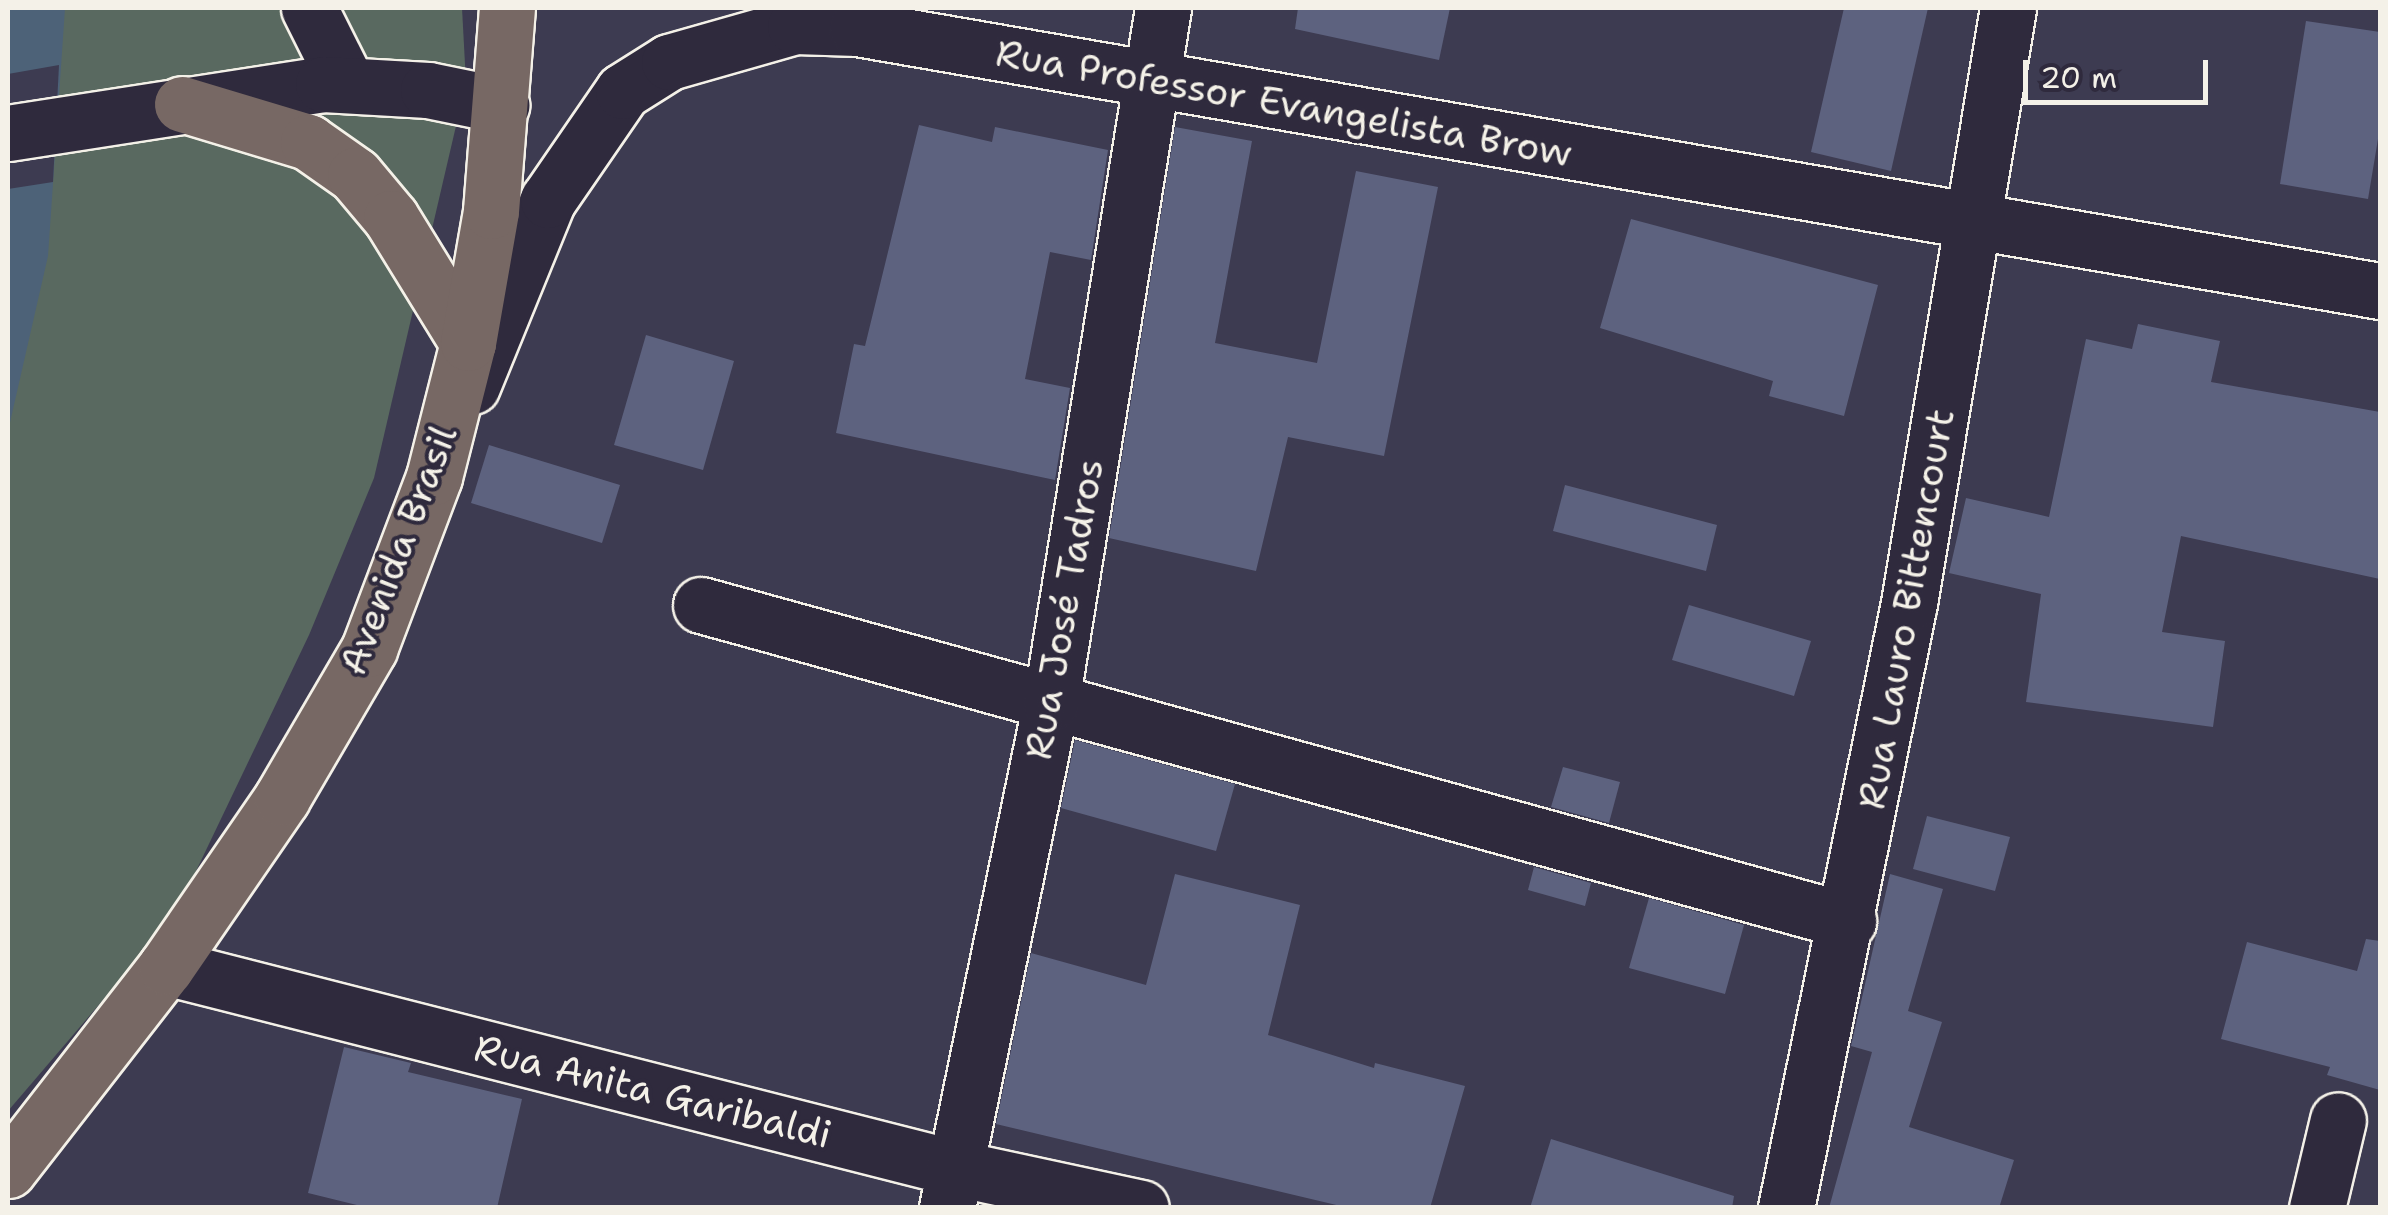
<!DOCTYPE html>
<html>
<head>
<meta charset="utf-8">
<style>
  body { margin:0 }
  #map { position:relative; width:2388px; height:1215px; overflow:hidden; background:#3d3b51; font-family:"Shantell Sans",sans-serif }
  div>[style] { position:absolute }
  .green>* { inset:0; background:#596960 }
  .water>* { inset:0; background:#4d6278 }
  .pier>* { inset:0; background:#3d3b51 }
  .building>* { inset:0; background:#5d627f }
  .roads { filter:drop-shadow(2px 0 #f4f1e8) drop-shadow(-2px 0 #f4f1e8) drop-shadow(0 2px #f4f1e8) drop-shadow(0 -2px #f4f1e8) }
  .minor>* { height:55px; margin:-27.5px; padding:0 27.5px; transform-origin:27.5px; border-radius:27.5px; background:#2f2a3d }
  .highway>* { height:55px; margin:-27.5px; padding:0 27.5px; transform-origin:27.5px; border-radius:27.5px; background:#776864 }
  span { translate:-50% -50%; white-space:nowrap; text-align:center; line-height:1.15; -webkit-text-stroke:8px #2f2a3d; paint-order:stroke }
  .street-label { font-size:38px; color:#f4f1e8 }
  .frame { position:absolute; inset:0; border:10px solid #f4f1e8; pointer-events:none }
  .scale { position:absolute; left:2023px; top:60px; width:185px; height:45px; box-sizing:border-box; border:5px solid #f4f1e8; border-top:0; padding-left:12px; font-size:30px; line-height:35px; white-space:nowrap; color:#f4f1e8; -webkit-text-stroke:8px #2f2a3d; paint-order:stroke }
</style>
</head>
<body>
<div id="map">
  <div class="green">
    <div style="clip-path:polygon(8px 8px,462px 8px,466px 83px,374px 478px,309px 635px,174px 917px,8px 1111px)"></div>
  </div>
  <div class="water">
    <div style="clip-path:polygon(8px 8px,65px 8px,48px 256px,8px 431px)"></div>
  </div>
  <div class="pier">
    <div style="clip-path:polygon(59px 65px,53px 182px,8px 189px,8px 74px)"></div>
  </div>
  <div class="building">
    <div style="clip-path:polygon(1298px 8px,1450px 8px,1439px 60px,1295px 29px)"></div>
    <div style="clip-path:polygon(1844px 8px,1928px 8px,1891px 171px,1811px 152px)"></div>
    <div style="clip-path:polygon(2306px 21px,2380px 32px,2380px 127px,2368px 199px,2280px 184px)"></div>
    <div style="clip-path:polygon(919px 125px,992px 142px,995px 127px,1108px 150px,1091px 260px,1050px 252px,1025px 379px,1070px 388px,1055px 480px,836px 433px,854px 344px,865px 346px)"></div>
    <div style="clip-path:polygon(1175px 127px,1252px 141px,1215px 343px,1317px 363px,1356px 171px,1438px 187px,1384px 456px,1288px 437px,1256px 571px,1109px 538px)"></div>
    <div style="clip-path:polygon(1631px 219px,1878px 285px,1844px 416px,1769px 396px,1773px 381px,1600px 328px)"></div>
    <div style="clip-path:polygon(2138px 324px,2220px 341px,2211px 382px,2380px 412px,2380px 579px,2181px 536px,2162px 632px,2225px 641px,2213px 727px,2026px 702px,2041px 594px,1949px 573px,1966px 498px,2049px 517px,2086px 339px,2132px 349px)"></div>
    <div style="clip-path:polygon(646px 335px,734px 361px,703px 470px,614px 445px)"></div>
    <div style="clip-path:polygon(489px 445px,620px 485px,602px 543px,471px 503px)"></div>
    <div style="clip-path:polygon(1565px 485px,1717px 525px,1706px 571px,1553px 531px)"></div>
    <div style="clip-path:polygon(1689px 605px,1811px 641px,1794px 696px,1672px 660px)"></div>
    <div style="clip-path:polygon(1075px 740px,1235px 784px,1216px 851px,1061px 808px)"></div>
    <div style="clip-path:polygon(1563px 767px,1620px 782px,1609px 823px,1551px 807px)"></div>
    <div style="clip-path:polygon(1927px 816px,2010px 837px,1995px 891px,1913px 869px)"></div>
    <div style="clip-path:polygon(1534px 867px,1591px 883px,1585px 906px,1528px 890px)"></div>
    <div style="clip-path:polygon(1175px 874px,1300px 905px,1268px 1035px,1374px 1068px,1375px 1063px,1465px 1086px,1430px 1208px,1349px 1208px,996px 1124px,1031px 953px,1146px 985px)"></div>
    <div style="clip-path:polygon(1890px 874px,1943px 889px,1908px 1011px,1942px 1022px,1909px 1127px,2014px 1160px,1999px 1208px,1829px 1208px,1872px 1052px,1851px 1046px)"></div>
    <div style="clip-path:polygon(1649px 898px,1744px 925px,1725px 994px,1629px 968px)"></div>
    <div style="clip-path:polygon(2366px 939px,2380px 941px,2380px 1090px,2327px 1075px,2330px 1067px,2221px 1039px,2247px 942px,2357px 971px)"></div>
    <div style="clip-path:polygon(344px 1047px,411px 1063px,408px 1072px,522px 1099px,497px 1208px,369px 1208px,308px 1193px)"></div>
    <div style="clip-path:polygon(1551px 1139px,1734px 1196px,1732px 1208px,1530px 1208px)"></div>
  </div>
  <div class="roads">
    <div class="minor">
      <div style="left:309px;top:8px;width:85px;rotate:63.4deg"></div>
      <div style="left:8px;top:133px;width:319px;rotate:-8.8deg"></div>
      <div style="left:323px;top:84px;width:105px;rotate:3.3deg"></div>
      <div style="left:428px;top:90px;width:75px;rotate:11.6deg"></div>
      <div style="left:472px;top:386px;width:201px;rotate:-67.8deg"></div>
      <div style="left:548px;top:200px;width:132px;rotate:-55.5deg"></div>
      <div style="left:623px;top:91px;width:54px;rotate:-32.2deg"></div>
      <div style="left:669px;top:62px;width:131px;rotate:-15.9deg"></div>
      <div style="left:795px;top:26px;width:62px;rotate:1.8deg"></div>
      <div style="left:857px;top:28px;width:1546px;rotate:9.8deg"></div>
      <div style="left:701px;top:605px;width:1190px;rotate:15.4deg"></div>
      <div style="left:166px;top:967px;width:814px;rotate:14.29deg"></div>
      <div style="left:955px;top:1168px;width:190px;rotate:12.1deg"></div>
      <div style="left:947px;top:1208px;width:517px;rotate:-78.39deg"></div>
      <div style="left:1051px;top:702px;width:703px;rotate:-80.83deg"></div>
      <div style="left:1786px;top:1208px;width:617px;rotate:-78.51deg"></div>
      <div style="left:1909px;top:603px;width:603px;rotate:-80.55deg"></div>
      <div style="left:2317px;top:1208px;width:90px;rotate:-76.6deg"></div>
    </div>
    <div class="highway">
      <div style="left:182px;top:104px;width:132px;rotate:16.8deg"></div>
      <div style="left:308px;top:142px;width:57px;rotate:35.1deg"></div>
      <div style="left:355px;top:175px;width:56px;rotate:50.1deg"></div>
      <div style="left:391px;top:218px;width:147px;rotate:58.4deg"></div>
      <div style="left:8px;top:1170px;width:257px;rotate:-52.1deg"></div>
      <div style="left:166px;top:967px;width:205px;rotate:-55.5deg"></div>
      <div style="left:282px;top:798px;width:173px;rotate:-59.7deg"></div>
      <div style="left:369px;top:649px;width:184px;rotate:-69.3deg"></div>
      <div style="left:434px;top:477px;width:138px;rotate:-75.8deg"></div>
      <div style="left:468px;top:343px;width:134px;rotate:-80.1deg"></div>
      <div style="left:491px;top:211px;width:204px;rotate:-85.5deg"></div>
    </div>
  </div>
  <div class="street-label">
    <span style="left:1284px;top:103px;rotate:10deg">Rua Professor Evangelista Brow</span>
    <span style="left:398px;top:550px;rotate:-69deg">Avenida Brasil</span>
    <span style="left:1064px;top:609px;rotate:-80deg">Rua José Tadros</span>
    <span style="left:1906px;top:609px;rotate:-80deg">Rua Lauro Bittencourt</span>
    <span style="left:653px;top:1091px;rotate:14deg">Rua Anita Garibaldi</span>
  </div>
  <div class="frame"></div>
  <div class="scale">20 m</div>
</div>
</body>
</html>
